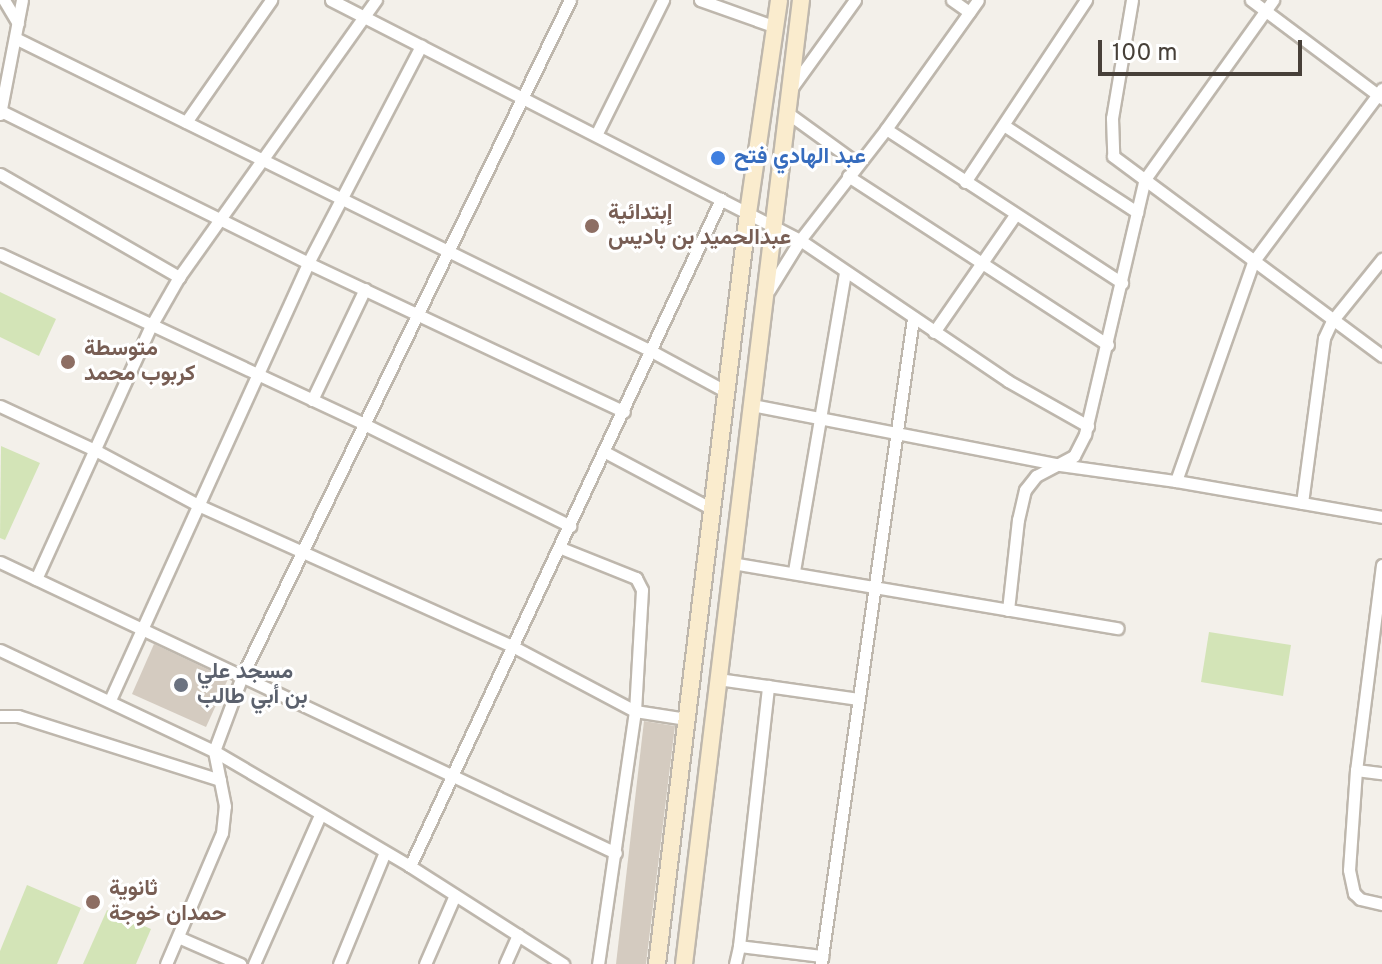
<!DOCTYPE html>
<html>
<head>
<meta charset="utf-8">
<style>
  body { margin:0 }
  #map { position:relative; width:1382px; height:964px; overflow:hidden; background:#f3f0ea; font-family:Overpass,Vazirmatn,sans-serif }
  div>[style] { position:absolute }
  .green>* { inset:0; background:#d3e4b7 }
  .building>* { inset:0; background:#d4cbc0 }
  .roads { filter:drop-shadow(2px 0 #beb7ad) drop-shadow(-2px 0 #beb7ad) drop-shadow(0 2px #beb7ad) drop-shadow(0 -2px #beb7ad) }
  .street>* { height:11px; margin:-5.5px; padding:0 5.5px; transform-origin:5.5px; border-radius:5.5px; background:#fff }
  .secondary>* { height:16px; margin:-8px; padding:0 8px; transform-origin:8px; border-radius:8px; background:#faecce }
  .dots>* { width:22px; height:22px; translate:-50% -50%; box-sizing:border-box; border:4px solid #fff; border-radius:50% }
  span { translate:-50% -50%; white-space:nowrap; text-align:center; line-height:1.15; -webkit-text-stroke:6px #fff; paint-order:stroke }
  .shop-label { font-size:22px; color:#366cbe; font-weight:700 }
  .left { translate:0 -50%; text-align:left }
  .education-label { font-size:22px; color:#785e54; font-weight:700 }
  .worship-label { font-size:22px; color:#5b616d; font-weight:700 }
  .scale { position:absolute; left:1098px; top:40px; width:204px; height:36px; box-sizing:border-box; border:4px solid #474039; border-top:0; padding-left:10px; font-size:24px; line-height:28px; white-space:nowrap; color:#474039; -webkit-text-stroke:6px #fff; paint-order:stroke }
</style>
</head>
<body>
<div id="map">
  <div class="green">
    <div style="clip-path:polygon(0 292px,56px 319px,39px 356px,0 337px)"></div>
    <div style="clip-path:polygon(1px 446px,40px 463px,5px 540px,0 538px)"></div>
    <div style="clip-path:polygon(1209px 632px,1291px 645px,1283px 696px,1201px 682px)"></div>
    <div style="clip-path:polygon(27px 885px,81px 908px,57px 964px,0 964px,0 951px)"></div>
    <div style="clip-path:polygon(107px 910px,151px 929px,136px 964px,83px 964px)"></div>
  </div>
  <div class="building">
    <div style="clip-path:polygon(154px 644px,228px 679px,206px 727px,132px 694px)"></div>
    <div style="clip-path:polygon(644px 721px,675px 726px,646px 964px,616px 964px)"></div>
  </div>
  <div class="roads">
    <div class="street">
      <div style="left:4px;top:0;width:27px;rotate:59deg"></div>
      <div style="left:331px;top:0;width:527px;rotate:27.1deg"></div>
      <div style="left:800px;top:240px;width:251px;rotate:34.1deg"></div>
      <div style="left:1008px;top:381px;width:92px;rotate:29.4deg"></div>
      <div style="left:700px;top:0;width:81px;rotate:19.6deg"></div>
      <div style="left:952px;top:0;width:21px;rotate:35deg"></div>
      <div style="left:1132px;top:0;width:120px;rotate:99.6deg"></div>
      <div style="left:1112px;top:118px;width:38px;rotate:88deg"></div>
      <div style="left:1113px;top:156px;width:335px;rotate:36.6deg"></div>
      <div style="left:1251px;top:0;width:164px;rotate:36.8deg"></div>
      <div style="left:15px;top:38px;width:711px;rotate:26.2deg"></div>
      <div style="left:653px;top:352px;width:84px;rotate:28.4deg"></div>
      <div style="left:793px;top:86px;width:106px;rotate:-54.2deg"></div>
      <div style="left:1px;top:111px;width:343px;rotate:26.3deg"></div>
      <div style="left:308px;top:263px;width:349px;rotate:25.2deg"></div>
      <div style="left:0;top:114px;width:116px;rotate:-79.1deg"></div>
      <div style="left:789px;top:114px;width:85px;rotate:35.9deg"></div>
      <div style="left:186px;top:122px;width:149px;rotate:-55.1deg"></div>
      <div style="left:1005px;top:126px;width:158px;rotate:33.1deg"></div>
      <div style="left:886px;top:129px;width:282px;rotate:33.1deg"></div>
      <div style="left:596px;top:135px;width:151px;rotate:-63.6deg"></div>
      <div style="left:0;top:174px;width:207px;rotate:29.9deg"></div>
      <div style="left:848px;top:176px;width:310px;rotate:33deg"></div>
      <div style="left:965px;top:182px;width:219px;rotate:-56.4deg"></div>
      <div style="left:0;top:254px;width:404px;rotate:25deg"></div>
      <div style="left:366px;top:425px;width:228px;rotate:26.3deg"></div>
      <div style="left:769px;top:290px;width:59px;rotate:-58.2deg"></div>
      <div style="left:800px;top:240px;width:140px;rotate:-52.2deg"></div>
      <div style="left:886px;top:129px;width:158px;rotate:-54.5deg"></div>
      <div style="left:934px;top:332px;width:142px;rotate:-55.3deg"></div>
      <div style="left:312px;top:400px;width:123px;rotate:-64.5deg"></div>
      <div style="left:752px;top:405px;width:314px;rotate:11deg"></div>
      <div style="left:1060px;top:465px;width:117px;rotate:7.9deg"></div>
      <div style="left:1176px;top:481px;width:209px;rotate:9.9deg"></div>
      <div style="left:0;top:406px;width:105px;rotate:24.9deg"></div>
      <div style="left:95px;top:450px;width:117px;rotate:28.1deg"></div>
      <div style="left:198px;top:505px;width:346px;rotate:24.2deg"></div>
      <div style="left:514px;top:647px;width:137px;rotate:27.9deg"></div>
      <div style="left:635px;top:711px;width:52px;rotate:8.9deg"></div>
      <div style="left:605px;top:452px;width:123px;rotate:28deg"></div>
      <div style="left:1176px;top:481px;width:232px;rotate:-70.6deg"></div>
      <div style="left:1253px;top:262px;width:216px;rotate:-53.3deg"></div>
      <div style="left:1302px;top:503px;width:166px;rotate:-82.4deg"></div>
      <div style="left:1324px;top:338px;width:19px;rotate:-65deg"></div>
      <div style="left:1332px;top:321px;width:80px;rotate:-51.1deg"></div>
      <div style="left:561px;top:548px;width:81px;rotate:21.8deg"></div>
      <div style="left:636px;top:578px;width:13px;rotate:63deg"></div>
      <div style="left:642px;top:590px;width:121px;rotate:93.3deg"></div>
      <div style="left:635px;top:711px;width:256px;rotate:98.3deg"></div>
      <div style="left:0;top:562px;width:681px;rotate:25.29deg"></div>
      <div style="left:732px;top:563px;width:391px;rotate:9.6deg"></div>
      <div style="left:1382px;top:565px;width:207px;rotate:97.2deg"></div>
      <div style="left:1356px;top:770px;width:100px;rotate:94deg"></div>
      <div style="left:1349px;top:870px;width:24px;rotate:78deg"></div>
      <div style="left:1354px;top:893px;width:8px;rotate:45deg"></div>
      <div style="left:1360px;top:899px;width:23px;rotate:13deg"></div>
      <div style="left:794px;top:571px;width:303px;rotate:-80.3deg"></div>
      <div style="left:36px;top:579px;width:278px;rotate:-65.6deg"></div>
      <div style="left:151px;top:326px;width:56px;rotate:-60.3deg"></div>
      <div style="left:179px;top:277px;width:340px;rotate:-54.6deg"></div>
      <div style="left:1008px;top:610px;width:91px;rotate:-83.7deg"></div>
      <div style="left:1018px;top:520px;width:31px;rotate:-77deg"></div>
      <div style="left:1025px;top:490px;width:18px;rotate:-52deg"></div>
      <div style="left:1036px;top:476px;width:43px;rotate:-27.8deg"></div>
      <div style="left:1074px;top:456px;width:25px;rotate:-63deg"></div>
      <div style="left:1085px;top:434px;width:262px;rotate:-76.8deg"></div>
      <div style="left:1145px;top:179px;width:220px;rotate:-54.4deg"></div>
      <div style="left:0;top:650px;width:237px;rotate:25.3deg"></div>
      <div style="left:214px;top:751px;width:227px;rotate:30.4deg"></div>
      <div style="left:410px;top:866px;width:182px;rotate:32.6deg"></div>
      <div style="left:718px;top:679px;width:142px;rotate:8.1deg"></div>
      <div style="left:110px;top:700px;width:480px;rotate:-65.6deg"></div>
      <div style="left:308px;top:263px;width:245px;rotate:-62.5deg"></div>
      <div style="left:0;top:716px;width:18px"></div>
      <div style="left:18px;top:716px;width:212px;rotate:17.6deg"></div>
      <div style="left:1356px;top:770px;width:26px;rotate:7deg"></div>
      <div style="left:410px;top:866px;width:736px;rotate:-65deg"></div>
      <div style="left:178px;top:937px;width:68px;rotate:23.5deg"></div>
      <div style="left:739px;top:946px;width:262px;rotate:-83.6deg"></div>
      <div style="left:166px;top:964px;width:142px;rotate:-66.9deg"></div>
      <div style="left:222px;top:833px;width:27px;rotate:-84deg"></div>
      <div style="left:225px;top:806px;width:56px;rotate:-101.3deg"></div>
      <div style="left:214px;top:751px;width:80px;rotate:-69.5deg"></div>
      <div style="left:242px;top:676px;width:751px;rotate:-64.12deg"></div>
      <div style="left:254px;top:964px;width:163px;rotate:-66.1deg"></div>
      <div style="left:339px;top:964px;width:121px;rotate:-67.7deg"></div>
      <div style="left:425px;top:964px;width:75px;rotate:-66.5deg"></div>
      <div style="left:505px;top:964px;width:32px;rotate:-66deg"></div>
      <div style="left:735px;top:964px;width:18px;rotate:-77deg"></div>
      <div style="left:739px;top:946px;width:84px;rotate:6.9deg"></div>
      <div style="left:821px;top:964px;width:653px;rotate:-81.89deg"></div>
    </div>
    <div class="secondary">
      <div style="left:657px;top:964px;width:756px;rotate:-83.09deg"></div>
      <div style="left:748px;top:213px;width:215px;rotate:-81.7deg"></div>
      <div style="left:684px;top:964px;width:971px;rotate:-83.08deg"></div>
    </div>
  </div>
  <div class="dots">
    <div style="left:718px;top:158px;background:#3f7fe0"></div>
    <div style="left:592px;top:226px;background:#8d6e63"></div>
    <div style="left:68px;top:362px;background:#8d6e63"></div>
    <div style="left:181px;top:685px;background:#6b7280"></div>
    <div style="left:93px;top:902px;background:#8d6e63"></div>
  </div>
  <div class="shop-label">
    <span class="left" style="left:734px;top:158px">عبد الهادي فتح</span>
  </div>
  <div class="education-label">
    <span class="left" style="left:608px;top:226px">إبتدائية<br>عبدالحميد بن باديس</span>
    <span class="left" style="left:84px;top:362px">متوسطة<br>كربوب محمد</span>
    <span class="left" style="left:109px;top:902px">ثانوية<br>حمدان خوجة</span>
  </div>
  <div class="worship-label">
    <span class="left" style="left:197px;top:685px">مسجد علي<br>بن أبي طالب</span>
  </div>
  <div class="scale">100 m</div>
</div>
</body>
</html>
